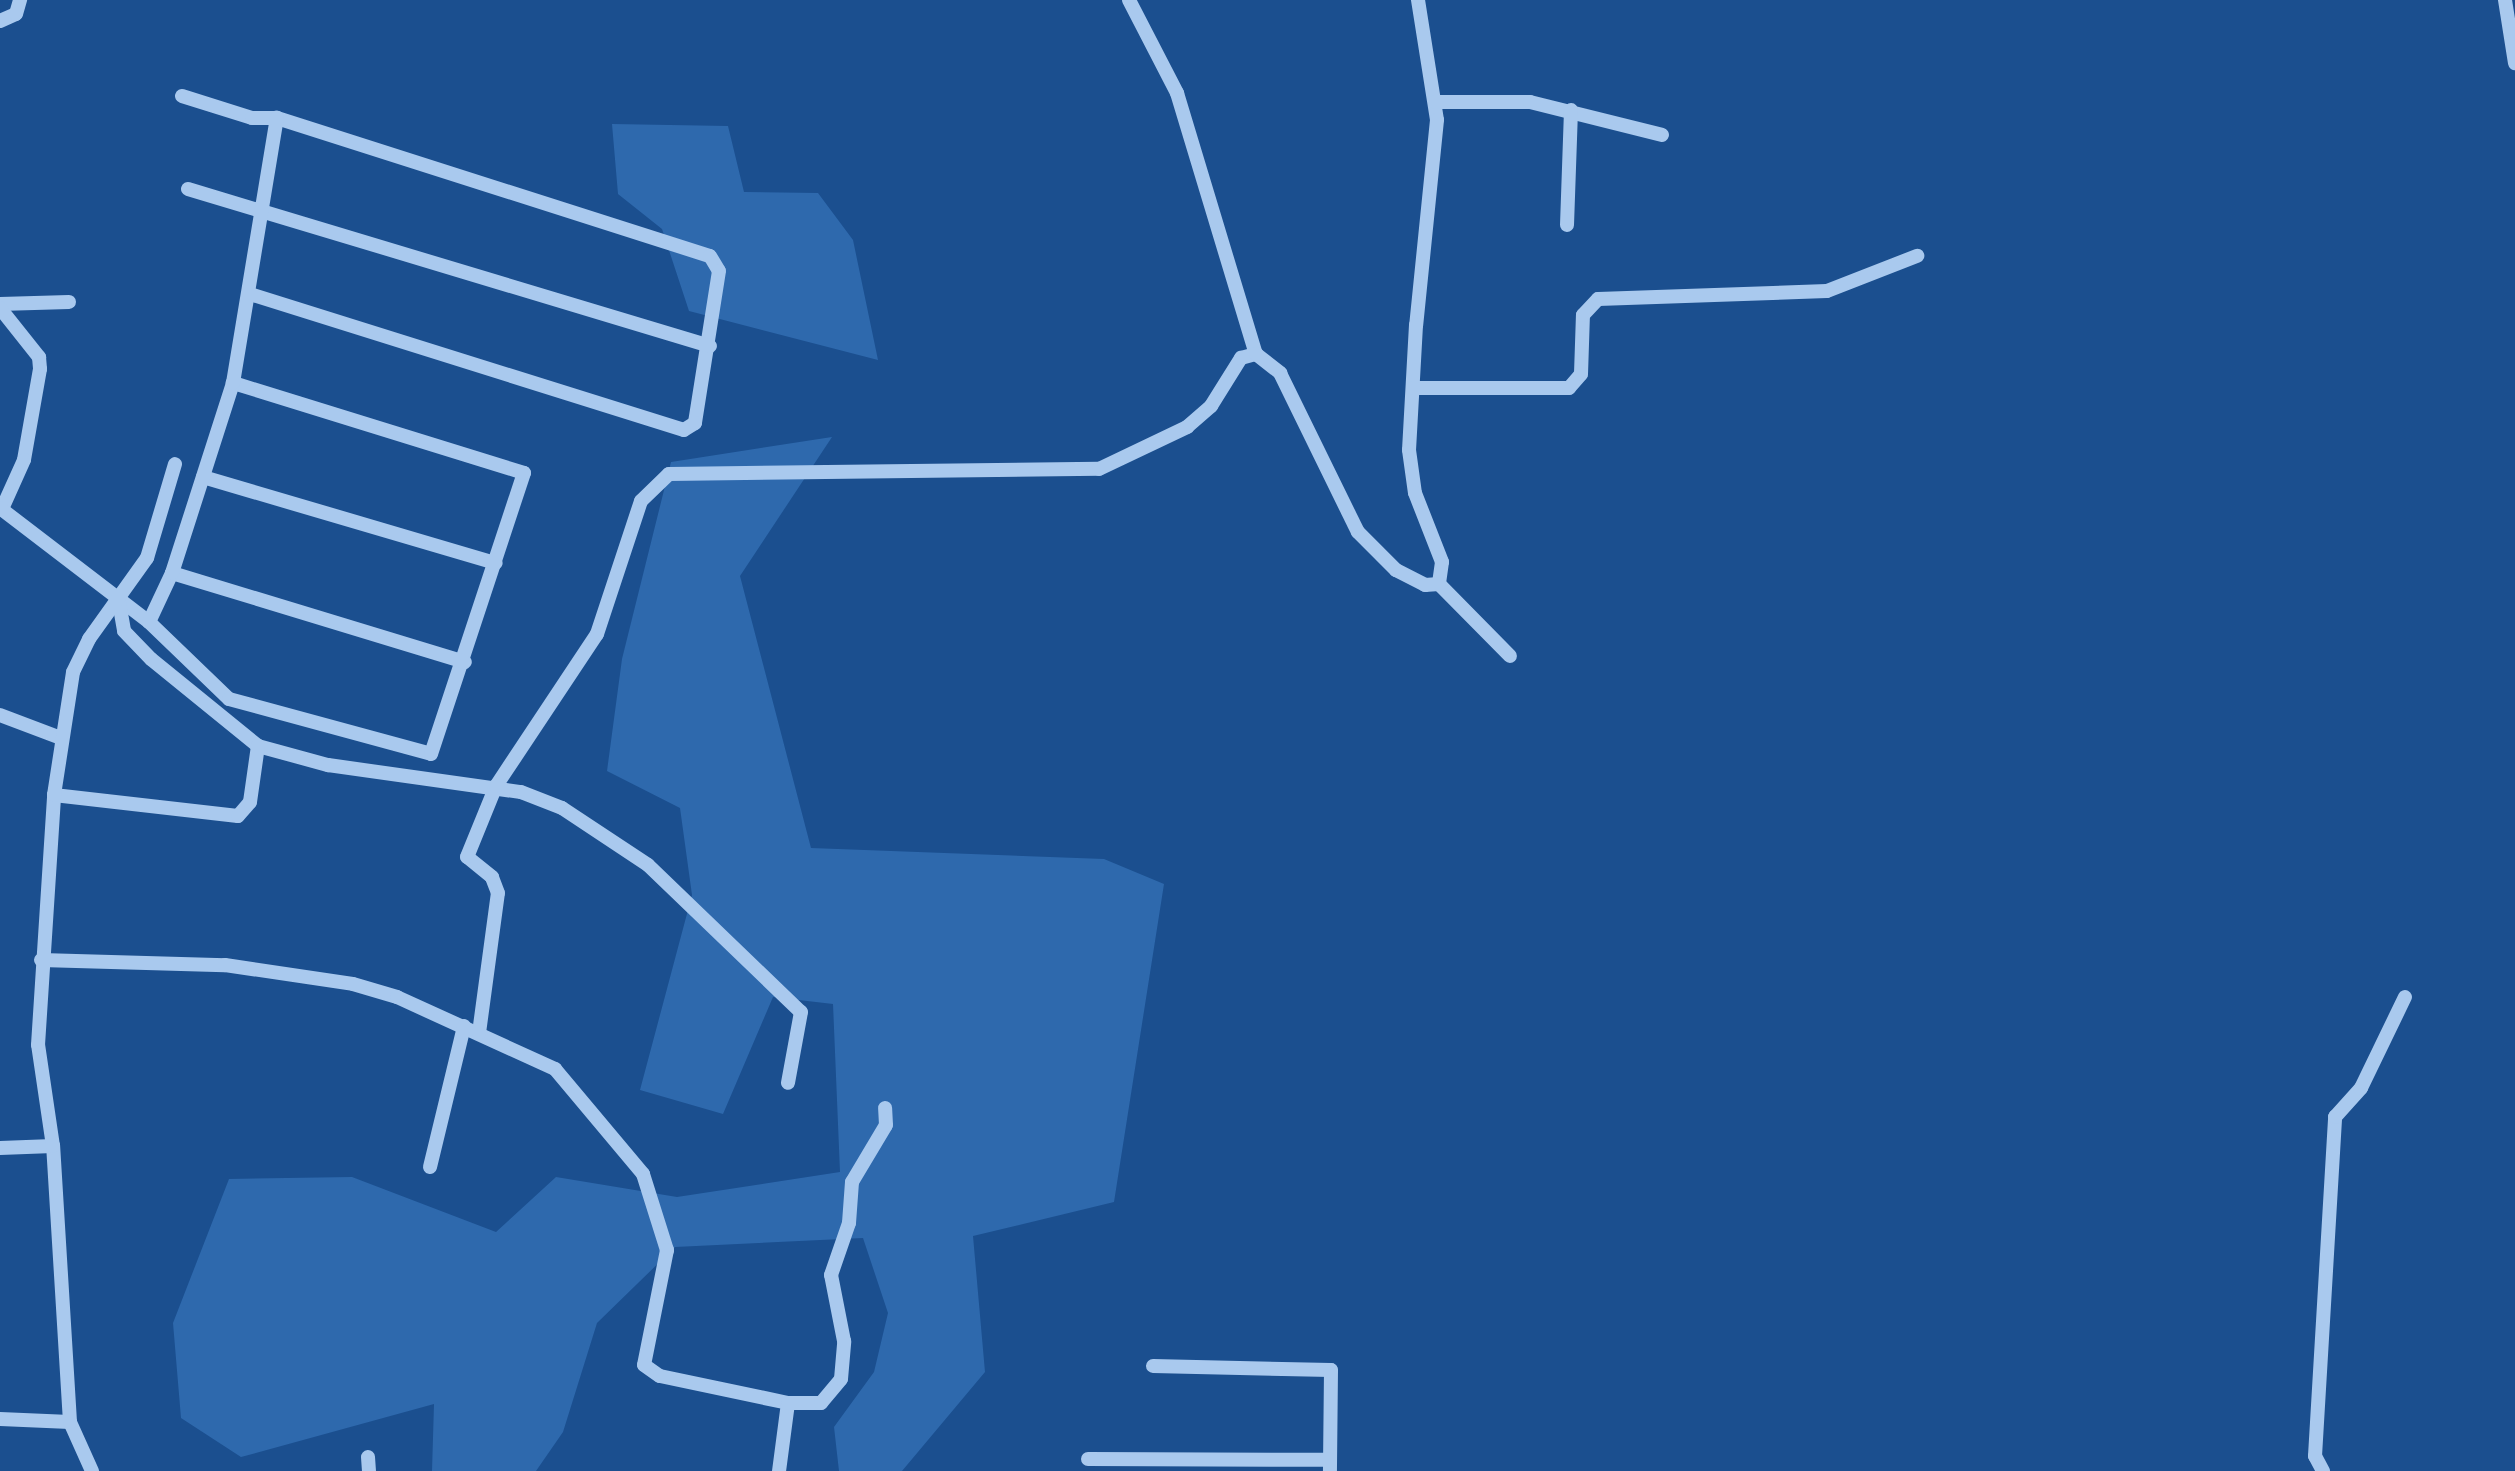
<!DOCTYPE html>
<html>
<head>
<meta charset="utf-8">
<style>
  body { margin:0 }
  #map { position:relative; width:2515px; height:1471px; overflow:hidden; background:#1b4f8f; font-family:"Fira Sans",sans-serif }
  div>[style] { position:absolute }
  .green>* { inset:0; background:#2e69ad }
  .minor>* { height:14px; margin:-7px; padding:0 7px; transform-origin:7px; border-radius:7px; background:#a9c9ee }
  span { translate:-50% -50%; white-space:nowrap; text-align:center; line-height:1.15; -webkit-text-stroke:7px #1b4f8f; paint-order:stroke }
</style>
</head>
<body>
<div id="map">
  <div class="green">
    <div style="clip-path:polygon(612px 124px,728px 126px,744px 192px,818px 193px,853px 240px,878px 360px,689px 311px,662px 229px,618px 194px)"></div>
    <div style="clip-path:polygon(832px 437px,740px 576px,811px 848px,1104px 859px,1164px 884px,1114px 1202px,973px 1236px,985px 1372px,902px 1471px,839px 1471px,834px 1427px,874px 1372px,888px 1313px,863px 1238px,675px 1247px,597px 1323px,563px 1432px,536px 1471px,432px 1471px,434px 1404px,241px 1457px,181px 1418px,173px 1323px,229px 1179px,352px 1177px,496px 1232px,556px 1177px,677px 1197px,840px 1172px,833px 1004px,773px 997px,723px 1114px,640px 1090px,692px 895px,680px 808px,607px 771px,622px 659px,671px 462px)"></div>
  </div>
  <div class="minor">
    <div style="left:1129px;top:0;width:105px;rotate:62.7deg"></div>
    <div style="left:1177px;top:93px;width:273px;rotate:73.2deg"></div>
    <div style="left:1418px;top:0;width:121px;rotate:81deg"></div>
    <div style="left:1437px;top:120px;width:206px;rotate:95.8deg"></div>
    <div style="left:1416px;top:325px;width:125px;rotate:93.2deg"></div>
    <div style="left:1409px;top:450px;width:43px;rotate:82.1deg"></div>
    <div style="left:1415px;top:493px;width:74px;rotate:68.6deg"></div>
    <div style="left:1442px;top:562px;width:22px;rotate:98deg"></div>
    <div style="left:1439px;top:584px;width:101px;rotate:45.4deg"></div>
    <div style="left:2505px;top:0;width:64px;rotate:81deg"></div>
    <div style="left:0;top:21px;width:17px;rotate:-24deg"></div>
    <div style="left:16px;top:14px;width:15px;rotate:-74deg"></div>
    <div style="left:182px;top:96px;width:73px;rotate:17.4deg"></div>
    <div style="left:252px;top:118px;width:25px"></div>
    <div style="left:277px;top:118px;width:454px;rotate:17.7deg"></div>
    <div style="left:710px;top:256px;width:17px;rotate:59deg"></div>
    <div style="left:719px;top:271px;width:154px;rotate:99deg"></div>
    <div style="left:695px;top:423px;width:13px;rotate:148deg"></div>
    <div style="left:684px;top:430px;width:453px;rotate:-162.6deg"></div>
    <div style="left:1435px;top:102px;width:95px"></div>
    <div style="left:1530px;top:102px;width:136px;rotate:14deg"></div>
    <div style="left:188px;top:189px;width:545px;rotate:16.74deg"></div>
    <div style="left:1567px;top:225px;width:115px;rotate:-88deg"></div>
    <div style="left:0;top:304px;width:69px;rotate:-1.7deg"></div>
    <div style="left:0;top:308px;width:63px;rotate:51.5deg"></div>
    <div style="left:39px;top:357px;width:12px;rotate:85deg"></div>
    <div style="left:40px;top:369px;width:92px;rotate:100deg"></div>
    <div style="left:24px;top:460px;width:54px;rotate:114.2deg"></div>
    <div style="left:1413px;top:388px;width:156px"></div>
    <div style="left:1569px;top:388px;width:18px;rotate:-49deg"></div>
    <div style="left:1581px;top:374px;width:59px;rotate:-88.1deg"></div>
    <div style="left:1583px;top:315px;width:22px;rotate:-47deg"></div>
    <div style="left:1598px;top:299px;width:229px;rotate:-2deg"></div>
    <div style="left:1827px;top:291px;width:97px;rotate:-21.3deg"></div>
    <div style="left:203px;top:477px;width:305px;rotate:16.4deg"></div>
    <div style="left:0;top:508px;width:188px;rotate:37.4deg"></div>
    <div style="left:149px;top:622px;width:111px;rotate:43.9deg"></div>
    <div style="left:229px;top:699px;width:209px;rotate:15.2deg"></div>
    <div style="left:431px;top:754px;width:296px;rotate:-71.7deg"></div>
    <div style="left:524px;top:473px;width:305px;rotate:-162.8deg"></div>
    <div style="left:172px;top:573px;width:306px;rotate:16.9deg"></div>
    <div style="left:119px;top:602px;width:29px;rotate:80deg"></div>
    <div style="left:124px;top:631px;width:39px;rotate:46deg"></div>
    <div style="left:151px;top:659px;width:138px;rotate:39.1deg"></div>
    <div style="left:258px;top:746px;width:73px;rotate:15.2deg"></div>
    <div style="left:328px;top:765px;width:195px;rotate:8deg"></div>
    <div style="left:521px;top:792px;width:44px;rotate:21.3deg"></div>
    <div style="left:562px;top:808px;width:103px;rotate:33.5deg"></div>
    <div style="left:648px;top:865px;width:212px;rotate:43.9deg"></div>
    <div style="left:801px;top:1012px;width:72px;rotate:100.4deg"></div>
    <div style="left:149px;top:622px;width:54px;rotate:-64.9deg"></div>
    <div style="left:172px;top:573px;width:200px;rotate:-72.2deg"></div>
    <div style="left:233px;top:383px;width:269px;rotate:-80.6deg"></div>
    <div style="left:0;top:715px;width:65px;rotate:20.7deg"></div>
    <div style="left:54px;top:795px;width:185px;rotate:6.5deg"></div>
    <div style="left:238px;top:816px;width:18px;rotate:-49deg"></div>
    <div style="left:250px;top:802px;width:57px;rotate:-81.9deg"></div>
    <div style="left:41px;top:960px;width:184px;rotate:1.6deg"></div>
    <div style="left:225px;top:965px;width:129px;rotate:8.4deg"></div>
    <div style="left:353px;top:984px;width:46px;rotate:16.5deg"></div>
    <div style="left:397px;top:997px;width:174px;rotate:24.5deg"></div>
    <div style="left:555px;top:1069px;width:137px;rotate:50deg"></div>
    <div style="left:643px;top:1174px;width:80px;rotate:72.5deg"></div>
    <div style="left:667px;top:1250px;width:117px;rotate:101.3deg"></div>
    <div style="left:644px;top:1365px;width:19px;rotate:35deg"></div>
    <div style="left:660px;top:1376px;width:131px;rotate:11.9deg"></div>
    <div style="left:788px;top:1403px;width:69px;rotate:97.5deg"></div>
    <div style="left:479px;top:1033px;width:141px;rotate:-82.3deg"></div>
    <div style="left:498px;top:893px;width:17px;rotate:-111deg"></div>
    <div style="left:492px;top:877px;width:32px;rotate:-141deg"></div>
    <div style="left:467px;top:857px;width:77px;rotate:-67.8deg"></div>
    <div style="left:496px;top:786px;width:182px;rotate:-56.4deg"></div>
    <div style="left:597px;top:634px;width:140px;rotate:-71.7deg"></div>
    <div style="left:641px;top:501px;width:39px;rotate:-44deg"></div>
    <div style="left:669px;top:474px;width:430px;rotate:-0.7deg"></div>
    <div style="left:1099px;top:469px;width:98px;rotate:-25.5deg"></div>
    <div style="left:1187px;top:427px;width:32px;rotate:-41deg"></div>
    <div style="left:1211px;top:406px;width:57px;rotate:-58deg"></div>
    <div style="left:1241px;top:358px;width:16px;rotate:-15deg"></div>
    <div style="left:1256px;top:354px;width:31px;rotate:38deg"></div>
    <div style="left:1280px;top:373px;width:177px;rotate:63.9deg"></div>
    <div style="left:1358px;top:532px;width:54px;rotate:45deg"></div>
    <div style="left:1396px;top:570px;width:33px;rotate:27deg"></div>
    <div style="left:1425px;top:585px;width:14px;rotate:-4deg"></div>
    <div style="left:0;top:1148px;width:53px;rotate:-2.2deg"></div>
    <div style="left:430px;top:1167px;width:145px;rotate:-76.4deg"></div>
    <div style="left:1153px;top:1366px;width:178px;rotate:1.3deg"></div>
    <div style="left:1331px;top:1370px;width:101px;rotate:90.6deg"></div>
    <div style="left:788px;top:1403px;width:33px"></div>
    <div style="left:821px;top:1403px;width:31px;rotate:-50deg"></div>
    <div style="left:841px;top:1379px;width:38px;rotate:-85deg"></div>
    <div style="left:844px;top:1341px;width:67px;rotate:-101.1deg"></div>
    <div style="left:831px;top:1275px;width:55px;rotate:-70.9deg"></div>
    <div style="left:849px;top:1223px;width:41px;rotate:-85.8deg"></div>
    <div style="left:852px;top:1182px;width:66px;rotate:-59.2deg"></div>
    <div style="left:886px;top:1125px;width:17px;rotate:-93deg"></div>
    <div style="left:0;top:1419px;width:70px;rotate:2.5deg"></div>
    <div style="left:368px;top:1457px;width:14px;rotate:86deg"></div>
    <div style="left:1088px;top:1459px;width:242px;rotate:0.2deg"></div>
    <div style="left:92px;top:1471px;width:54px;rotate:-114.2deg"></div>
    <div style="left:70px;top:1422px;width:277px;rotate:-93.5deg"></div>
    <div style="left:53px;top:1146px;width:102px;rotate:-98.4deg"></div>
    <div style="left:38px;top:1045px;width:251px;rotate:-86.3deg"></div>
    <div style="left:54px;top:795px;width:124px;rotate:-81.2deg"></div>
    <div style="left:73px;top:672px;width:37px;rotate:-64deg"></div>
    <div style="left:89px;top:639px;width:100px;rotate:-54.4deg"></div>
    <div style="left:147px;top:558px;width:98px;rotate:-73.4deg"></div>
    <div style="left:2323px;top:1471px;width:17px;rotate:-118deg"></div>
    <div style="left:2315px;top:1456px;width:340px;rotate:-86.6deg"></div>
    <div style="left:2335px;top:1117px;width:39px;rotate:-48deg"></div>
    <div style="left:2361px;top:1088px;width:101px;rotate:-64.2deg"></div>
  </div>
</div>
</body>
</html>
